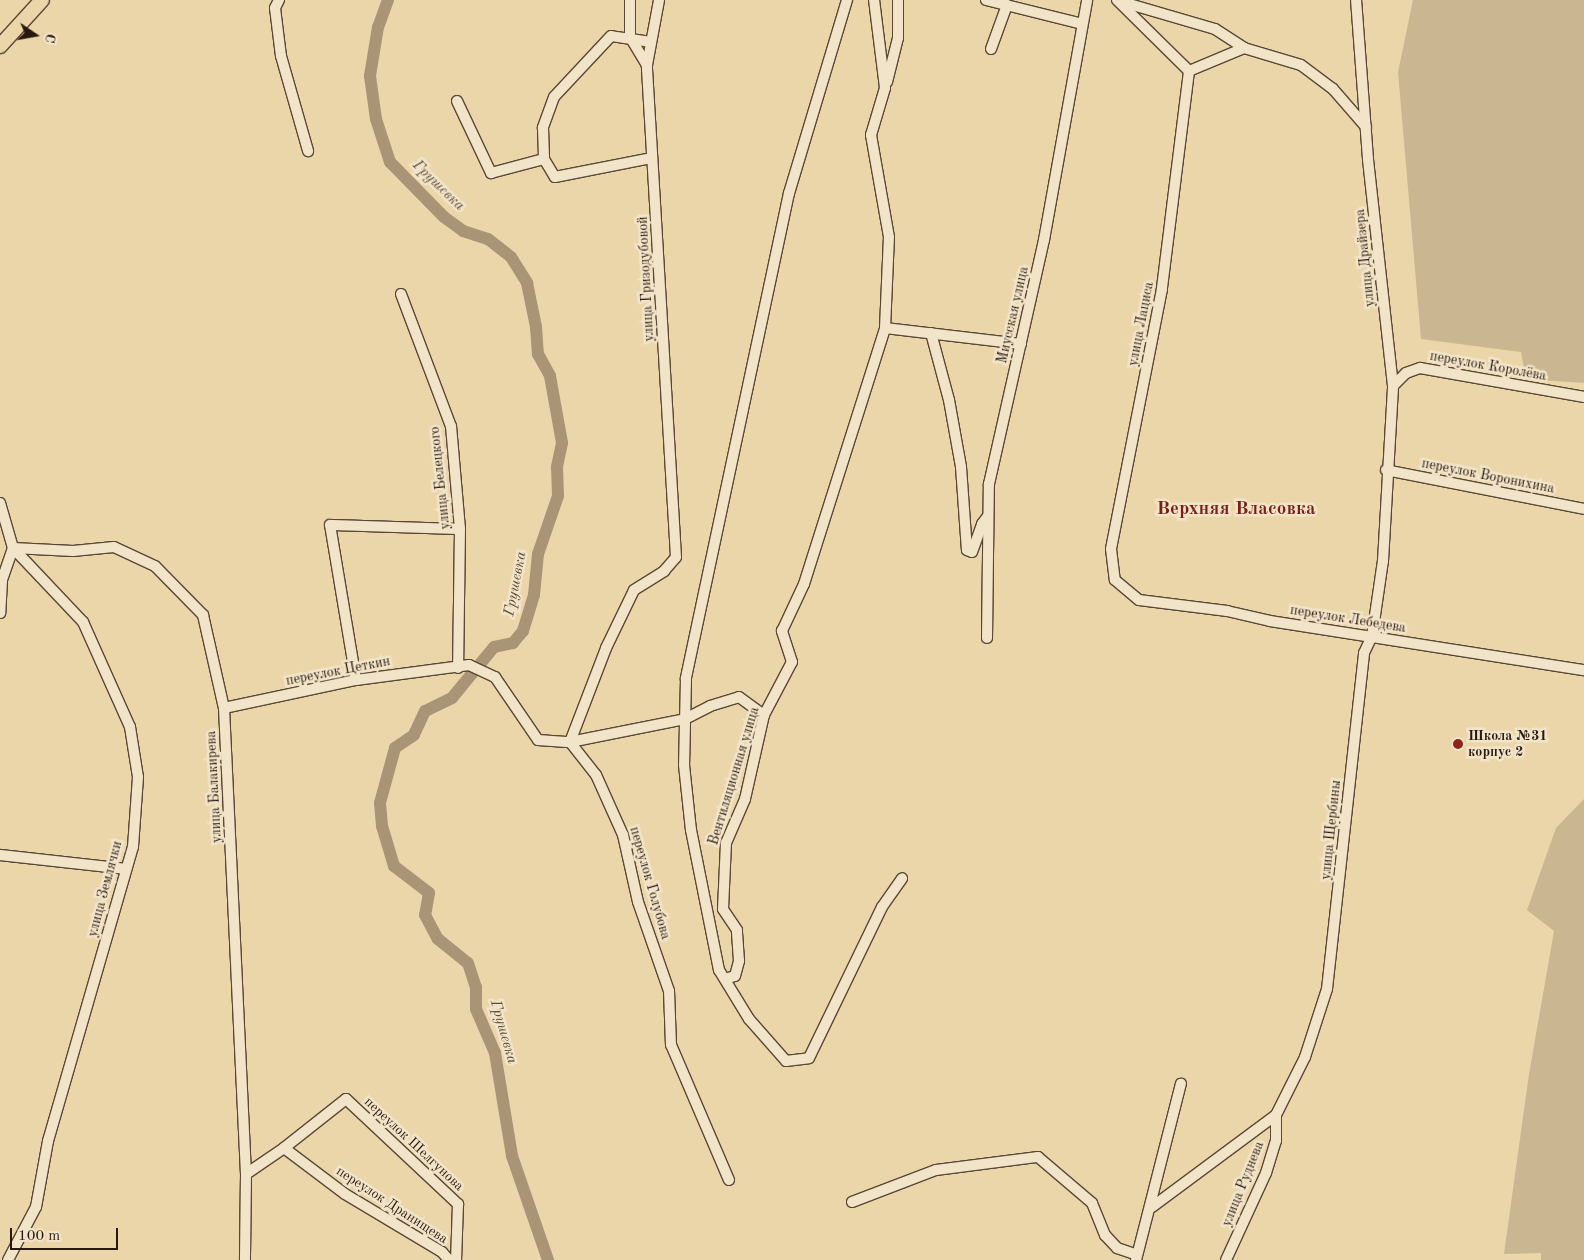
<!DOCTYPE html>
<html>
<head>
<meta charset="utf-8">
<style>
  body { margin:0 }
  #map { position:relative; width:1584px; height:1260px; overflow:hidden; background:#ebd6aa; font-family:"Old Standard TT",serif }
  div>[style] { position:absolute }
  .green>* { inset:0; background:#cab690 }
  .river>* { height:12px; margin:-6px; padding:0 6px; transform-origin:6px; border-radius:6px; background:#a99576 }
  .roads { filter:drop-shadow(1px 0 #594836) drop-shadow(-1px 0 #594836) drop-shadow(0 1px #594836) drop-shadow(0 -1px #594836) }
  .minor>* { height:10px; margin:-5px; padding:0 5px; transform-origin:5px; border-radius:5px; background:#f2e4c8 }
  .major>* { height:14px; margin:-7px; padding:0 7px; transform-origin:7px; border-radius:7px; background:#ebd6aa }
  .dots>* { width:14px; height:14px; translate:-50% -50%; box-sizing:border-box; border:2px solid #f2e4c8; border-radius:50% }
  span { translate:-50% -50%; white-space:nowrap; text-align:center; line-height:1.15; -webkit-text-stroke:5px #f2e4c8; paint-order:stroke }
  .street-label { font-size:14px; color:#281810 }
  .poi-label { font-size:14px; color:#281810; font-weight:700 }
  .left { translate:0 -50%; text-align:left }
  .water-label { font-size:15px; color:#5c4a39; font-style:italic }
  .district-label { font-size:19px; color:#7a1f14; font-weight:700 }
  .north { position:absolute; left:10px; top:10px; width:50px; height:50px; -webkit-text-stroke:4px #f2e4c8; paint-order:stroke; rotate:102deg; font-size:14px; font-weight:700; line-height:20px; text-align:center; color:#281810 }
  .north::after { content:''; display:block; margin:auto; width:18px; height:22px; background:#281810; clip-path:polygon(50% 0,100% 100%,50% 72%,0 100%) }
  .scale { position:absolute; left:10px; top:1228px; width:108px; height:22px; box-sizing:border-box; border:2px solid #281810; border-top:0; padding-left:6px; font-size:15px; line-height:18px; white-space:nowrap; color:#281810; -webkit-text-stroke:4px #f2e4c8; paint-order:stroke }
</style>
</head>
<body>
<div id="map">
  <div class="green">
    <div style="clip-path:polygon(1413px 0,1584px 0,1584px 383px,1526px 379px,1521px 352px,1421px 339px,1398px 72px)"></div>
    <div style="clip-path:polygon(1584px 799px,1584px 1260px,1541px 1260px,1541px 1253px,1504px 1254px,1529px 1074px,1554px 931px,1527px 910px,1556px 828px)"></div>
  </div>
  <div class="river">
    <div style="left:388px;top:0;width:29px;rotate:110deg"></div>
    <div style="left:378px;top:27px;width:50px;rotate:99.3deg"></div>
    <div style="left:370px;top:76px;width:43px;rotate:82.1deg"></div>
    <div style="left:376px;top:119px;width:45px;rotate:72deg"></div>
    <div style="left:390px;top:162px;width:77px;rotate:45.5deg"></div>
    <div style="left:444px;top:217px;width:24px;rotate:36deg"></div>
    <div style="left:463px;top:231px;width:26px;rotate:18deg"></div>
    <div style="left:488px;top:239px;width:29px;rotate:38deg"></div>
    <div style="left:511px;top:257px;width:31px;rotate:58deg"></div>
    <div style="left:527px;top:283px;width:45px;rotate:78.4deg"></div>
    <div style="left:536px;top:327px;width:27px;rotate:86deg"></div>
    <div style="left:538px;top:354px;width:25px;rotate:61deg"></div>
    <div style="left:550px;top:376px;width:68px;rotate:79.8deg"></div>
    <div style="left:562px;top:443px;width:25px;rotate:102deg"></div>
    <div style="left:557px;top:467px;width:29px;rotate:88deg"></div>
    <div style="left:558px;top:496px;width:61px;rotate:109deg"></div>
    <div style="left:538px;top:554px;width:41px;rotate:95.6deg"></div>
    <div style="left:534px;top:595px;width:38px;rotate:107deg"></div>
    <div style="left:523px;top:631px;width:16px;rotate:130deg"></div>
    <div style="left:513px;top:643px;width:19px;rotate:168deg"></div>
    <div style="left:494px;top:647px;width:66px;rotate:129.5deg"></div>
    <div style="left:452px;top:698px;width:30px;rotate:154deg"></div>
    <div style="left:425px;top:711px;width:26px;rotate:115deg"></div>
    <div style="left:414px;top:735px;width:23px;rotate:146deg"></div>
    <div style="left:395px;top:748px;width:57px;rotate:105.3deg"></div>
    <div style="left:380px;top:803px;width:23px;rotate:85deg"></div>
    <div style="left:382px;top:826px;width:42px;rotate:73.3deg"></div>
    <div style="left:394px;top:866px;width:44px;rotate:37.6deg"></div>
    <div style="left:429px;top:893px;width:22px;rotate:100deg"></div>
    <div style="left:425px;top:915px;width:27px;rotate:62deg"></div>
    <div style="left:438px;top:939px;width:38px;rotate:39deg"></div>
    <div style="left:468px;top:963px;width:25px;rotate:72deg"></div>
    <div style="left:476px;top:987px;width:22px;rotate:90deg"></div>
    <div style="left:476px;top:1009px;width:48px;rotate:66.6deg"></div>
    <div style="left:495px;top:1053px;width:104px;rotate:80.6deg"></div>
    <div style="left:512px;top:1156px;width:110px;rotate:70.9deg"></div>
  </div>
  <div class="roads">
    <div class="minor">
      <div style="left:279px;top:0;width:9px;rotate:117deg"></div>
      <div style="left:275px;top:8px;width:48px;rotate:82.9deg"></div>
      <div style="left:281px;top:56px;width:99px;rotate:74.1deg"></div>
      <div style="left:630px;top:0;width:37px;rotate:90deg"></div>
      <div style="left:630px;top:37px;width:33px;rotate:59deg"></div>
      <div style="left:847px;top:0;width:202px;rotate:106.7deg"></div>
      <div style="left:789px;top:193px;width:497px;rotate:102deg"></div>
      <div style="left:686px;top:679px;width:86px;rotate:91.3deg"></div>
      <div style="left:684px;top:765px;width:65px;rotate:83.9deg"></div>
      <div style="left:691px;top:830px;width:143px;rotate:78.7deg"></div>
      <div style="left:719px;top:970px;width:57px;rotate:58.5deg"></div>
      <div style="left:749px;top:1019px;width:56px;rotate:48.6deg"></div>
      <div style="left:786px;top:1061px;width:23px;rotate:-7deg"></div>
      <div style="left:809px;top:1058px;width:168px;rotate:-64.2deg"></div>
      <div style="left:882px;top:907px;width:35px;rotate:-55deg"></div>
      <div style="left:986px;top:0;width:99px;rotate:14deg"></div>
      <div style="left:1117px;top:0;width:101px;rotate:44.6deg"></div>
      <div style="left:1189px;top:71px;width:60px;rotate:-22.7deg"></div>
      <div style="left:1244px;top:48px;width:59px;rotate:16.6deg"></div>
      <div style="left:1301px;top:65px;width:40px;rotate:37deg"></div>
      <div style="left:1333px;top:89px;width:50px;rotate:49deg"></div>
      <div style="left:1119px;top:1px;width:100px;rotate:16.3deg"></div>
      <div style="left:1215px;top:29px;width:35px;rotate:33deg"></div>
      <div style="left:651px;top:42px;width:40px;rotate:-171.5deg"></div>
      <div style="left:611px;top:36px;width:83px;rotate:133.1deg"></div>
      <div style="left:554px;top:97px;width:33px;rotate:110deg"></div>
      <div style="left:543px;top:128px;width:31px;rotate:88deg"></div>
      <div style="left:544px;top:159px;width:21px;rotate:59deg"></div>
      <div style="left:555px;top:177px;width:99px;rotate:-11.1deg"></div>
      <div style="left:991px;top:49px;width:47px;rotate:-70deg"></div>
      <div style="left:1189px;top:71px;width:220px;rotate:97.1deg"></div>
      <div style="left:1162px;top:289px;width:265px;rotate:101.1deg"></div>
      <div style="left:1111px;top:549px;width:31px;rotate:83deg"></div>
      <div style="left:1115px;top:580px;width:31px;rotate:40deg"></div>
      <div style="left:1139px;top:600px;width:89px;rotate:7.1deg"></div>
      <div style="left:1227px;top:611px;width:44px;rotate:13.1deg"></div>
      <div style="left:1270px;top:621px;width:318px;rotate:8.9deg"></div>
      <div style="left:887px;top:82px;width:45px;rotate:-76deg"></div>
      <div style="left:898px;top:38px;width:38px;rotate:-90deg"></div>
      <div style="left:457px;top:101px;width:80px;rotate:64.7deg"></div>
      <div style="left:491px;top:173px;width:55px;rotate:-14.8deg"></div>
      <div style="left:401px;top:294px;width:141px;rotate:69.3deg"></div>
      <div style="left:451px;top:426px;width:103px;rotate:85deg"></div>
      <div style="left:460px;top:529px;width:139px;rotate:90.8deg"></div>
      <div style="left:885px;top:328px;width:137px;rotate:6.7deg"></div>
      <div style="left:931px;top:333px;width:69px;rotate:75deg"></div>
      <div style="left:949px;top:400px;width:68px;rotate:79.8deg"></div>
      <div style="left:961px;top:467px;width:83px;rotate:85.9deg"></div>
      <div style="left:967px;top:550px;width:5px;rotate:22deg"></div>
      <div style="left:972px;top:552px;width:30px;rotate:-70deg"></div>
      <div style="left:982px;top:524px;width:10px;rotate:-53deg"></div>
      <div style="left:1393px;top:386px;width:18px;rotate:-45deg"></div>
      <div style="left:1406px;top:373px;width:15px;rotate:-20deg"></div>
      <div style="left:1420px;top:368px;width:167px;rotate:10deg"></div>
      <div style="left:1386px;top:470px;width:202px;rotate:11.1deg"></div>
      <div style="left:0;top:503px;width:47px;rotate:73.9deg"></div>
      <div style="left:13px;top:548px;width:34px;rotate:109deg"></div>
      <div style="left:2px;top:580px;width:33px;rotate:93deg"></div>
      <div style="left:13px;top:548px;width:60px;rotate:2.9deg"></div>
      <div style="left:73px;top:551px;width:41px;rotate:-5.6deg"></div>
      <div style="left:114px;top:547px;width:45px;rotate:24.9deg"></div>
      <div style="left:155px;top:566px;width:69px;rotate:45.6deg"></div>
      <div style="left:203px;top:615px;width:95px;rotate:77.3deg"></div>
      <div style="left:224px;top:708px;width:467px;rotate:87.3deg"></div>
      <div style="left:246px;top:1174px;width:86px;rotate:90.7deg"></div>
      <div style="left:987px;top:638px;width:154px;rotate:-89.3deg"></div>
      <div style="left:989px;top:484px;width:250px;rotate:-77.3deg"></div>
      <div style="left:1044px;top:240px;width:244px;rotate:-79.8deg"></div>
      <div style="left:356px;top:680px;width:157px;rotate:-99.5deg"></div>
      <div style="left:330px;top:525px;width:130px;rotate:1.8deg"></div>
      <div style="left:224px;top:708px;width:135px;rotate:-12deg"></div>
      <div style="left:356px;top:680px;width:114px;rotate:-7.6deg"></div>
      <div style="left:469px;top:665px;width:29px;rotate:25deg"></div>
      <div style="left:495px;top:677px;width:76px;rotate:55.7deg"></div>
      <div style="left:538px;top:740px;width:32px;rotate:4deg"></div>
      <div style="left:570px;top:742px;width:101px;rotate:-69deg"></div>
      <div style="left:606px;top:648px;width:64px;rotate:-64.2deg"></div>
      <div style="left:634px;top:590px;width:36px;rotate:-32deg"></div>
      <div style="left:664px;top:571px;width:18px;rotate:-49deg"></div>
      <div style="left:676px;top:557px;width:493px;rotate:-93.4deg"></div>
      <div style="left:647px;top:65px;width:66px;rotate:-79.5deg"></div>
      <div style="left:0;top:855px;width:127px;rotate:6.3deg"></div>
      <div style="left:725px;top:979px;width:10px;rotate:-17deg"></div>
      <div style="left:735px;top:976px;width:16px;rotate:-75deg"></div>
      <div style="left:739px;top:961px;width:31px;rotate:-94deg"></div>
      <div style="left:737px;top:930px;width:25px;rotate:-124deg"></div>
      <div style="left:723px;top:909px;width:66px;rotate:-87.4deg"></div>
      <div style="left:726px;top:843px;width:48px;rotate:-66.6deg"></div>
      <div style="left:745px;top:799px;width:86px;rotate:-77.3deg"></div>
      <div style="left:764px;top:715px;width:60px;rotate:-62.2deg"></div>
      <div style="left:792px;top:662px;width:33px;rotate:-108deg"></div>
      <div style="left:782px;top:631px;width:52px;rotate:-64.9deg"></div>
      <div style="left:804px;top:584px;width:269px;rotate:-72.4deg"></div>
      <div style="left:885px;top:328px;width:91px;rotate:-87.5deg"></div>
      <div style="left:889px;top:237px;width:104px;rotate:-100deg"></div>
      <div style="left:871px;top:135px;width:49px;rotate:-73.4deg"></div>
      <div style="left:885px;top:88px;width:89px;rotate:-97.1deg"></div>
      <div style="left:284px;top:1148px;width:79px;rotate:-38.3deg"></div>
      <div style="left:346px;top:1099px;width:154px;rotate:43.2deg"></div>
      <div style="left:458px;top:1204px;width:56px;rotate:92deg"></div>
      <div style="left:246px;top:1174px;width:46px;rotate:-34.4deg"></div>
      <div style="left:284px;top:1148px;width:76px;rotate:37deg"></div>
      <div style="left:345px;top:1194px;width:113px;rotate:30.9deg"></div>
      <div style="left:442px;top:1252px;width:11px;rotate:49deg"></div>
      <div style="left:729px;top:1180px;width:147px;rotate:-113.2deg"></div>
      <div style="left:671px;top:1045px;width:54px;rotate:-92.1deg"></div>
      <div style="left:669px;top:991px;width:94px;rotate:-109.2deg"></div>
      <div style="left:638px;top:902px;width:69px;rotate:-102.6deg"></div>
      <div style="left:623px;top:835px;width:66px;rotate:-114.2deg"></div>
      <div style="left:596px;top:775px;width:42px;rotate:-128.2deg"></div>
      <div style="left:570px;top:742px;width:117px;rotate:-11.3deg"></div>
      <div style="left:685px;top:719px;width:28px;rotate:-27deg"></div>
      <div style="left:710px;top:706px;width:30px;rotate:-17deg"></div>
      <div style="left:739px;top:697px;width:31px;rotate:36deg"></div>
      <div style="left:852px;top:1202px;width:90px;rotate:-20.9deg"></div>
      <div style="left:936px;top:1170px;width:103px;rotate:-7.3deg"></div>
      <div style="left:1038px;top:1157px;width:71px;rotate:40.4deg"></div>
      <div style="left:1092px;top:1203px;width:35px;rotate:68deg"></div>
      <div style="left:1105px;top:1235px;width:18px;rotate:47deg"></div>
      <div style="left:1117px;top:1248px;width:21px;rotate:19deg"></div>
      <div style="left:1152px;top:1207px;width:154px;rotate:-36.6deg"></div>
      <div style="left:1276px;top:1115px;width:65px;rotate:-63.4deg"></div>
      <div style="left:1305px;top:1057px;width:71px;rotate:-72.1deg"></div>
      <div style="left:1327px;top:989px;width:338px;rotate:-83.7deg"></div>
      <div style="left:1364px;top:653px;width:19px;rotate:-65deg"></div>
      <div style="left:1372px;top:636px;width:76px;rotate:-81.7deg"></div>
      <div style="left:1383px;top:561px;width:175px;rotate:-86.7deg"></div>
      <div style="left:1393px;top:386px;width:228px;rotate:-96.3deg"></div>
      <div style="left:1368px;top:159px;width:159px;rotate:-94.3deg"></div>
      <div style="left:8px;top:1260px;width:60px;rotate:-62.2deg"></div>
      <div style="left:36px;top:1207px;width:67px;rotate:-79.7deg"></div>
      <div style="left:48px;top:1141px;width:306px;rotate:-73.9deg"></div>
      <div style="left:133px;top:847px;width:70px;rotate:-85.9deg"></div>
      <div style="left:138px;top:777px;width:51px;rotate:-99.1deg"></div>
      <div style="left:130px;top:727px;width:115px;rotate:-114.1deg"></div>
      <div style="left:83px;top:622px;width:102px;rotate:-133.4deg"></div>
      <div style="left:1136px;top:1260px;width:182px;rotate:-75.7deg"></div>
      <div style="left:1226px;top:1260px;width:96px;rotate:-65.3deg"></div>
      <div style="left:1266px;top:1173px;width:34px;rotate:-73deg"></div>
      <div style="left:1276px;top:1141px;width:26px;rotate:-90deg"></div>
    </div>
    <div class="major">
      <div style="left:0;top:46px;width:62px;rotate:-47.6deg"></div>
    </div>
  </div>
  <div class="dots">
    <div style="left:1458px;top:744px;background:#8f2418"></div>
  </div>
  <div class="street-label">
    <span style="left:1365px;top:258px;rotate:-96deg">улица Драйзера</span>
    <span style="left:646px;top:279px;rotate:-93deg">улица Гризодубовой</span>
    <span style="left:1013px;top:315px;rotate:-77deg">Миусская улица</span>
    <span style="left:1141px;top:324px;rotate:-79deg">улица Лациса</span>
    <span style="left:1488px;top:366px;rotate:10deg">переулок Королёва</span>
    <span style="left:1488px;top:476px;rotate:11deg">переулок Воронихина</span>
    <span style="left:440px;top:478px;rotate:-96deg">улица Белецкого</span>
    <span style="left:1348px;top:619px;rotate:9deg">переулок Лебедева</span>
    <span style="left:338px;top:671px;rotate:-11deg">переулок Цеткин</span>
    <span style="left:734px;top:776px;rotate:-73deg">Вентиляционная улица</span>
    <span style="left:214px;top:787px;rotate:-93deg">улица Балакирева</span>
    <span style="left:1331px;top:830px;rotate:-84deg">улица Щербины</span>
    <span style="left:650px;top:883px;rotate:74deg">переулок Голубова</span>
    <span style="left:105px;top:889px;rotate:-75deg">улица Землячки</span>
    <span style="left:414px;top:1144px;rotate:43deg">переулок Шелгунова</span>
    <span style="left:1243px;top:1184px;rotate:-68deg">улица Руднева</span>
    <span style="left:392px;top:1205px;rotate:33deg">переулок Дранищева</span>
  </div>
  <div class="poi-label">
    <span class="left" style="left:1468px;top:744px">Школа №31<br>корпус 2</span>
  </div>
  <div class="water-label">
    <span style="left:438px;top:186px;rotate:44deg">Грушевка</span>
    <span style="left:516px;top:584px;rotate:-79deg">Грушевка</span>
    <span style="left:503px;top:1032px;rotate:74deg">Грушевка</span>
  </div>
  <div class="district-label">
    <span style="left:1236px;top:510px">Верхняя Власовка</span>
  </div>
  <div class="north">С</div>
  <div class="scale">100 m</div>
</div>
</body>
</html>
